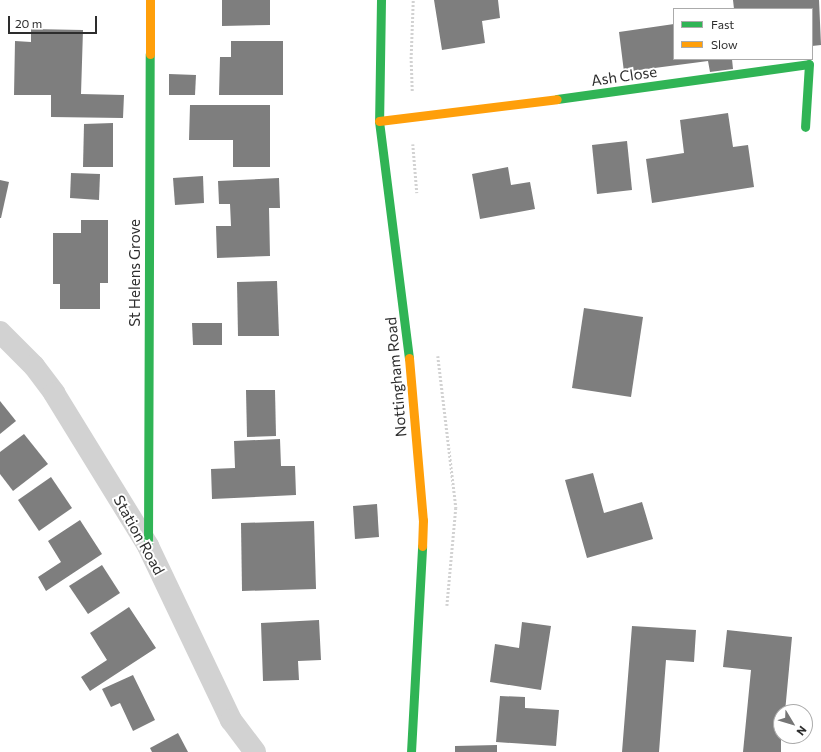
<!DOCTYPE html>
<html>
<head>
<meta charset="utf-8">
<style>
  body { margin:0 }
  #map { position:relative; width:821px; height:752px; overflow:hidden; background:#fff; font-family:Commissioner,sans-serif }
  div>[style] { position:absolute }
  .building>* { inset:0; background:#7e7e7e }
  .path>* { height:2.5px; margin-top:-1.25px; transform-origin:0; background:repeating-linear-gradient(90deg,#d2d2d2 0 2px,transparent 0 4px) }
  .street>* { height:22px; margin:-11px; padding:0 11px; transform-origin:11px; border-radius:11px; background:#d2d2d2 }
  .fast>* { height:9px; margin:-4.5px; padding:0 4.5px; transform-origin:4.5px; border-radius:4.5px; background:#30b455 }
  .slow>* { height:9px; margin:-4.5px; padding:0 4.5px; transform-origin:4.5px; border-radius:4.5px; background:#ff9f0a }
  span { translate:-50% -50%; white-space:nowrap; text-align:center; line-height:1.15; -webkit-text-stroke:4px #fff; paint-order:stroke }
  .street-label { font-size:15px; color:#2d2d2d }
  .legend { position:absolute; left:673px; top:8px; width:140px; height:52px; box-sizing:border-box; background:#fff; border:1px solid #ababab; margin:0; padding:5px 7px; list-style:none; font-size:12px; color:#2d2d2d }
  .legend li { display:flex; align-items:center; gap:8px; height:20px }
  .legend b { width:20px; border:1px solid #ababab }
  .north { position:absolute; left:773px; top:704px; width:40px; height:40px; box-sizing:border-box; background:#fff; border:1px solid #ababab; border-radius:50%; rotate:128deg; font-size:11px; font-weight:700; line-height:16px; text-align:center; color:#2d2d2d }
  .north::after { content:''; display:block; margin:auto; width:14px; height:18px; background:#767676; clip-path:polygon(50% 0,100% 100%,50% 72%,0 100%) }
  .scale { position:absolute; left:8px; top:16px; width:89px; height:18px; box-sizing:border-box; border:2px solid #2d2d2d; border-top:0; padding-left:5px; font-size:12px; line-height:14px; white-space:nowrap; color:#2d2d2d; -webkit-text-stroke:3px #fff; paint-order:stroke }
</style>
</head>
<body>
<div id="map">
  <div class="building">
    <div style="clip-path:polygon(222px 0,270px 0,270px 25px,222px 26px)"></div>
    <div style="clip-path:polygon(434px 0,498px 0,500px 18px,482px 21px,485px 43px,442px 50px)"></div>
    <div style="clip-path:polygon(733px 0,819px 0,821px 45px,812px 46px,812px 9px,734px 9px)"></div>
    <div style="clip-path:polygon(674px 24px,674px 59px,732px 59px,733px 69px,710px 72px,708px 61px,624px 72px,619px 32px)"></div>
    <div style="clip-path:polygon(31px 29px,83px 30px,81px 94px,124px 95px,123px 118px,51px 117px,51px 95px,14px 95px,15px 41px,31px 42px)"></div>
    <div style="clip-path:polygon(231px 41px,283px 41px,283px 95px,219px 95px,220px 57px,231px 57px)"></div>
    <div style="clip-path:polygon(169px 74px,196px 75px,195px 95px,169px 95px)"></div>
    <div style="clip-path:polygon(190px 105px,270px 105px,270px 167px,233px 167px,233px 140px,189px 140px)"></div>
    <div style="clip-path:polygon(728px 113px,733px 147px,748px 145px,754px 187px,652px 203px,646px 159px,684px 153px,680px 120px)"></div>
    <div style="clip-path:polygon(113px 123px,113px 167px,83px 167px,84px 124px)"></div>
    <div style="clip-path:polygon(627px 141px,632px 190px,597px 194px,592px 145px)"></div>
    <div style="clip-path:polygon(508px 167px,511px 185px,530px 182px,535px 209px,480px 219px,472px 174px)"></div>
    <div style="clip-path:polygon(71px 173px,100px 174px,99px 200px,70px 198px)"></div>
    <div style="clip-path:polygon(203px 176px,204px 203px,175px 205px,173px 178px)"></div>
    <div style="clip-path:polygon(279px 178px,280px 208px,269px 208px,270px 256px,217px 258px,216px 226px,231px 226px,230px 204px,219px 204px,218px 181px)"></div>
    <div style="clip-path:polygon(0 180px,9px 182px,1px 218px,0 218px)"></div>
    <div style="clip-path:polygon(81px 220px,108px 220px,108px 283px,100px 283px,100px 309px,60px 309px,60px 284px,53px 284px,53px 233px,81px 233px)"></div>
    <div style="clip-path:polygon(277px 281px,279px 336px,238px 336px,237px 282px)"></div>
    <div style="clip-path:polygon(584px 308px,643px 317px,631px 397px,572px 388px)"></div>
    <div style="clip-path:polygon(192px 323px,222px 323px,222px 345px,193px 345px)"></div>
    <div style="clip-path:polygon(246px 390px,275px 390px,276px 436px,247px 437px)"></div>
    <div style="clip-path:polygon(0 401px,16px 421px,0 434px)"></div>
    <div style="clip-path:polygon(24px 434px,48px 464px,13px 491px,0 474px,0 452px)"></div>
    <div style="clip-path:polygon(280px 439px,281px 466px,295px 466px,296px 495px,212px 499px,211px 469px,235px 468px,234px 441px)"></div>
    <div style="clip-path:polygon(593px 473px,604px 513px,642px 502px,653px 539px,587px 558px,565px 480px)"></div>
    <div style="clip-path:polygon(51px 477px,72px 508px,39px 531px,18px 500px)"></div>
    <div style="clip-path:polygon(377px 504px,379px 537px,355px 539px,353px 506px)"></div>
    <div style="clip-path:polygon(80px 520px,102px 554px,46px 591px,38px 577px,61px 562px,48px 541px)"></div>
    <div style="clip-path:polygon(314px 521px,316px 589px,242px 591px,241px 523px)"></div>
    <div style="clip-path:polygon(102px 565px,120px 593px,88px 614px,69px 586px)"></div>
    <div style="clip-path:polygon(129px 607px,156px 648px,90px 691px,81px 677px,107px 660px,90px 633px)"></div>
    <div style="clip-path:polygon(319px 620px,321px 660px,298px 661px,299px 680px,263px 681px,261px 623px)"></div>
    <div style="clip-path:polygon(522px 622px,551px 626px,541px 690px,490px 682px,495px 644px,519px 648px)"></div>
    <div style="clip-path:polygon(632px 626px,696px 630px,694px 662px,666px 660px,659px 752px,622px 752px)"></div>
    <div style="clip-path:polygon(727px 630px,792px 637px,785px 712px,781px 712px,781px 752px,743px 752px,751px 670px,723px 667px)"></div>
    <div style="clip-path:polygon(133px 675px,155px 720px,133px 731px,120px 703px,111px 707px,102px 689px)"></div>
    <div style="clip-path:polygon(500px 696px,525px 697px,525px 708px,559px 710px,556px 746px,496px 742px)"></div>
    <div style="clip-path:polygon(178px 733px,188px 752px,152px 752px,150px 748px)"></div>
    <div style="clip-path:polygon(497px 745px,497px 752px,455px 752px,455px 746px)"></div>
  </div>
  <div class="path">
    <div style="left:412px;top:91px;width:36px;rotate:-92deg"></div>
    <div style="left:411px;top:55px;width:55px;rotate:-87.9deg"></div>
    <div style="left:413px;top:144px;width:49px;rotate:85.3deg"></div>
    <div style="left:438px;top:356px;width:153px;rotate:83.2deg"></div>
    <div style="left:456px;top:508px;width:98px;rotate:95.2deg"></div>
  </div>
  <div class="street">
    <div style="left:0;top:332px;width:48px;rotate:45deg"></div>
    <div style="left:34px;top:366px;width:34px;rotate:53deg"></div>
    <div style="left:54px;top:393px;width:180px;rotate:58.4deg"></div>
    <div style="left:148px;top:546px;width:193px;rotate:64.5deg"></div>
    <div style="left:231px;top:720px;width:40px;rotate:53deg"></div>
  </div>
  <div class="fast">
    <div style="left:381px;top:0;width:121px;rotate:90.9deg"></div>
    <div style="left:379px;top:121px;width:239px;rotate:82.8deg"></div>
    <div style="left:557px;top:99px;width:254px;rotate:-7.9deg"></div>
    <div style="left:809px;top:64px;width:63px;rotate:93.6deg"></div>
    <div style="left:148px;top:546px;width:492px;rotate:-89.8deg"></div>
    <div style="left:411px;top:752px;width:206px;rotate:-86.9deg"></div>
  </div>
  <div class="slow">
    <div style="left:150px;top:54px;width:54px;rotate:-90deg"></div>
    <div style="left:379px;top:121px;width:179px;rotate:-7deg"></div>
    <div style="left:409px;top:358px;width:163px;rotate:85.1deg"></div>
    <div style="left:423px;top:520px;width:26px;rotate:92deg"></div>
  </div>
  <div class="street-label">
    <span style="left:624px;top:76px;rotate:-8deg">Ash Close</span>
    <span style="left:135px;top:273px;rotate:-90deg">St Helens Grove</span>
    <span style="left:396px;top:377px;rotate:-95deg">Nottingham Road</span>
    <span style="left:139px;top:535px;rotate:61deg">Station Road</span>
  </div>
  <ul class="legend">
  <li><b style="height:5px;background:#30b455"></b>Fast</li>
  <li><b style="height:5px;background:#ff9f0a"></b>Slow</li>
  </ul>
  <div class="north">N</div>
  <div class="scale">20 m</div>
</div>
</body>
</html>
